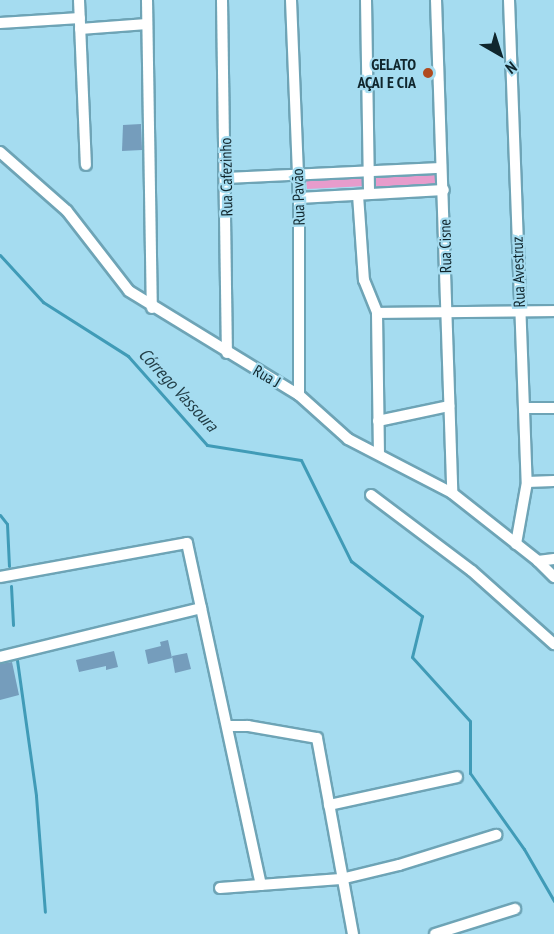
<!DOCTYPE html>
<html>
<head>
<meta charset="utf-8">
<style>
  body { margin:0 }
  #map { position:relative; width:554px; height:934px; overflow:hidden; background:#a5dcf0; font-family:"PT Sans Narrow",sans-serif }
  div>[style] { position:absolute }
  .green>* { inset:0; background:#e79ccc }
  .stream>* { height:3px; margin:-1.5px; padding:0 1.5px; transform-origin:1.5px; border-radius:1.5px; background:#409bb7 }
  .building>* { inset:0; background:#759dbc }
  .roads { filter:drop-shadow(2px 0 #6ea4b6) drop-shadow(-2px 0 #6ea4b6) drop-shadow(0 2px #6ea4b6) drop-shadow(0 -2px #6ea4b6) }
  .minor>* { height:10px; margin:-5px; padding:0 5px; transform-origin:5px; border-radius:5px; background:#fff }
  .dots>* { width:16px; height:16px; translate:-50% -50%; box-sizing:border-box; border:3px solid #a5dcf0; border-radius:50% }
  span { translate:-50% -50%; white-space:nowrap; text-align:center; line-height:1.15; -webkit-text-stroke:4.5px #a5dcf0; paint-order:stroke }
  .poi-label { font-size:16px; color:#10262d; font-weight:700 }
  .right { translate:-100% -50%; text-align:right }
  .street-label { font-size:16px; color:#10262d }
  .water-label { font-size:18px; color:#233f48; font-style:italic }
  .north { position:absolute; left:470px; top:24px; width:60px; height:60px; -webkit-text-stroke:4px #a5dcf0; paint-order:stroke; rotate:141deg; font-size:16px; font-weight:700; line-height:24px; text-align:center; color:#10262d }
  .north::after { content:''; display:block; margin:auto; width:21px; height:27px; background:#10262d; clip-path:polygon(50% 0,100% 100%,50% 72%,0 100%) }
</style>
</head>
<body>
<div id="map">
  <div class="green">
    <div style="clip-path:polygon(439px 173px,439px 184px,370px 187px,370px 176px)"></div>
    <div style="clip-path:polygon(365px 175px,366px 186px,307px 189px,306px 178px)"></div>
  </div>
  <div class="stream">
    <div style="left:0;top:255px;width:64px;rotate:47.5deg"></div>
    <div style="left:43px;top:302px;width:101px;rotate:32.4deg"></div>
    <div style="left:128px;top:356px;width:119px;rotate:48.4deg"></div>
    <div style="left:207px;top:445px;width:95px;rotate:9.1deg"></div>
    <div style="left:301px;top:460px;width:113px;rotate:63.7deg"></div>
    <div style="left:351px;top:561px;width:90px;rotate:37.8deg"></div>
    <div style="left:422px;top:616px;width:42px;rotate:103.7deg"></div>
    <div style="left:412px;top:657px;width:86px;rotate:47.8deg"></div>
    <div style="left:470px;top:721px;width:52px;rotate:90deg"></div>
    <div style="left:470px;top:773px;width:93px;rotate:54.6deg"></div>
    <div style="left:524px;top:849px;width:60px;rotate:60deg"></div>
    <div style="left:0;top:515px;width:11px;rotate:52deg"></div>
    <div style="left:7px;top:524px;width:42px;rotate:87.3deg"></div>
    <div style="left:11px;top:586px;width:39px;rotate:87deg"></div>
    <div style="left:17px;top:660px;width:137px;rotate:82deg"></div>
    <div style="left:36px;top:796px;width:116px;rotate:85.6deg"></div>
  </div>
  <div class="building">
    <div style="clip-path:polygon(141px 124px,142px 150px,122px 151px,123px 125px)"></div>
    <div style="clip-path:polygon(168px 640px,172px 658px,148px 664px,145px 650px,161px 646px,160px 642px)"></div>
    <div style="clip-path:polygon(114px 651px,118px 667px,106px 670px,106px 666px,79px 672px,76px 660px)"></div>
    <div style="clip-path:polygon(187px 653px,191px 669px,175px 673px,172px 656px)"></div>
    <div style="clip-path:polygon(12px 662px,19px 695px,0 700px,0 664px)"></div>
  </div>
  <div class="roads">
    <div class="minor">
      <div style="left:79px;top:0;width:165px;rotate:87.6deg"></div>
      <div style="left:147px;top:0;width:308px;rotate:89.1deg"></div>
      <div style="left:222px;top:0;width:353px;rotate:89.2deg"></div>
      <div style="left:291px;top:0;width:198px;rotate:87.7deg"></div>
      <div style="left:299px;top:198px;width:197px;rotate:90deg"></div>
      <div style="left:366px;top:0;width:193px;rotate:89.1deg"></div>
      <div style="left:436px;top:0;width:493px;rotate:88.1deg"></div>
      <div style="left:509px;top:0;width:482px;rotate:87.9deg"></div>
      <div style="left:527px;top:482px;width:63px;rotate:100.1deg"></div>
      <div style="left:0;top:23px;width:80px;rotate:-3.6deg"></div>
      <div style="left:80px;top:29px;width:67px;rotate:-4.3deg"></div>
      <div style="left:0;top:152px;width:89px;rotate:41.4deg"></div>
      <div style="left:67px;top:211px;width:101px;rotate:52.2deg"></div>
      <div style="left:129px;top:291px;width:199px;rotate:31.5deg"></div>
      <div style="left:299px;top:395px;width:66px;rotate:41.9deg"></div>
      <div style="left:348px;top:439px;width:117px;rotate:27.4deg"></div>
      <div style="left:452px;top:493px;width:110px;rotate:38.3deg"></div>
      <div style="left:538px;top:561px;width:23px;rotate:45deg"></div>
      <div style="left:226px;top:178px;width:215px;rotate:-2.7deg"></div>
      <div style="left:358px;top:195px;width:85px;rotate:86deg"></div>
      <div style="left:364px;top:280px;width:35px;rotate:68deg"></div>
      <div style="left:377px;top:313px;width:141px;rotate:89.2deg"></div>
      <div style="left:299px;top:198px;width:145px;rotate:-3.2deg"></div>
      <div style="left:377px;top:313px;width:177px;rotate:-0.6deg"></div>
      <div style="left:524px;top:408px;width:30px"></div>
      <div style="left:378px;top:421px;width:73px;rotate:-11.9deg"></div>
      <div style="left:527px;top:482px;width:27px;rotate:-2deg"></div>
      <div style="left:371px;top:495px;width:126px;rotate:37deg"></div>
      <div style="left:472px;top:571px;width:110px;rotate:41.7deg"></div>
      <div style="left:538px;top:561px;width:16px;rotate:-7deg"></div>
      <div style="left:0;top:577px;width:190px;rotate:-10.3deg"></div>
      <div style="left:187px;top:543px;width:350px;rotate:77.8deg"></div>
      <div style="left:0;top:657px;width:207px;rotate:-13.7deg"></div>
      <div style="left:228px;top:726px;width:20px"></div>
      <div style="left:248px;top:726px;width:70px;rotate:9.9deg"></div>
      <div style="left:317px;top:738px;width:199px;rotate:79.6deg"></div>
      <div style="left:329px;top:805px;width:131px;rotate:-12.3deg"></div>
      <div style="left:220px;top:888px;width:121px;rotate:-4.3deg"></div>
      <div style="left:341px;top:879px;width:60px;rotate:-13.6deg"></div>
      <div style="left:399px;top:865px;width:102px;rotate:-17.2deg"></div>
      <div style="left:435px;top:934px;width:84px;rotate:-17.4deg"></div>
    </div>
  </div>
  <div class="dots">
    <div style="left:428px;top:73px;background:#b04a1f"></div>
  </div>
  <div class="poi-label">
    <span class="right" style="left:416px;top:73px">GELATO<br>AÇAI E CIA</span>
  </div>
  <div class="street-label">
    <span style="left:226px;top:177px;rotate:-91deg">Rua Cafezinho</span>
    <span style="left:298px;top:197px;rotate:-92deg">Rua Pavão</span>
    <span style="left:445px;top:246px;rotate:-91deg">Rua Cisne</span>
    <span style="left:518px;top:272px;rotate:-92deg">Rua Avestruz</span>
    <span style="left:267px;top:376px;rotate:30deg">Rua J</span>
  </div>
  <div class="water-label">
    <span style="left:178px;top:390px;rotate:47deg">Córrego Vassoura</span>
  </div>
  <div class="north">N</div>
</div>
</body>
</html>
